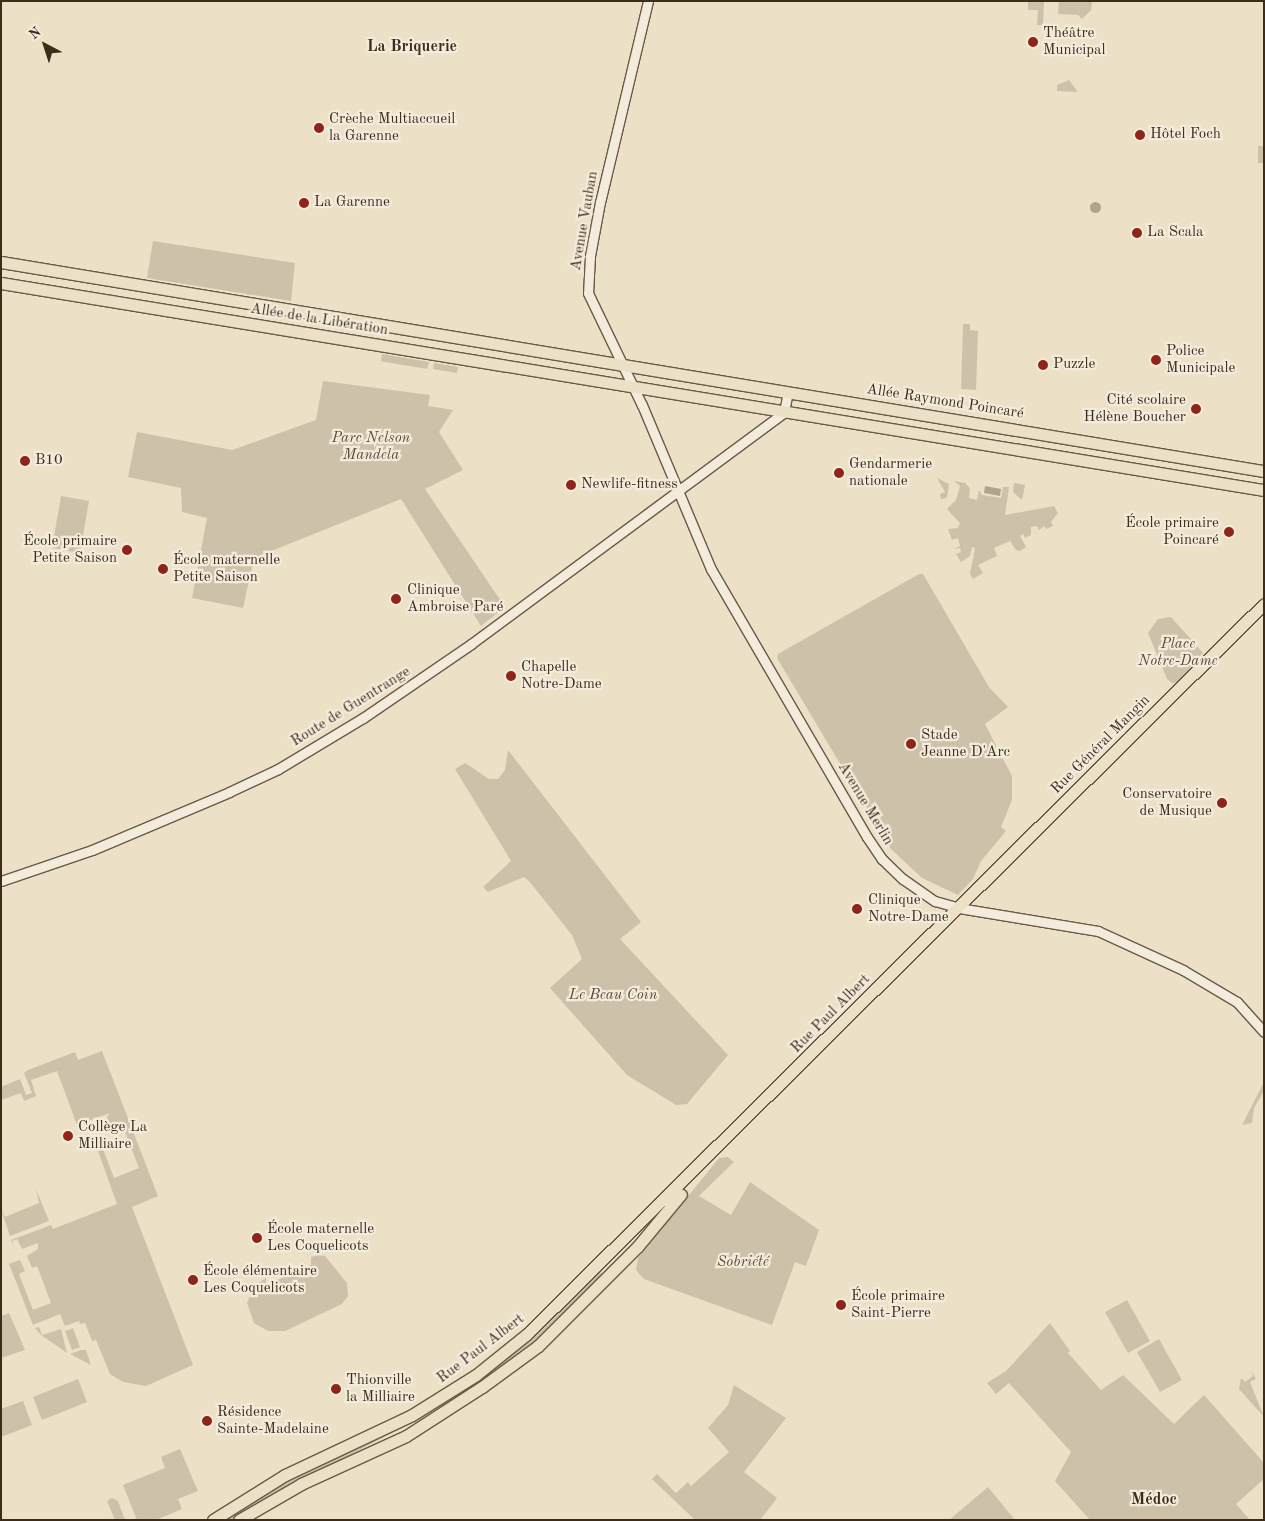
<!DOCTYPE html>
<html>
<head>
<meta charset="utf-8">
<style>
  body { margin:0 }
  #map { position:relative; width:1265px; height:1521px; overflow:hidden; background:#ece0c7; font-family:"Old Standard TT",serif }
  div>[style] { position:absolute }
  .green>* { inset:0; background:#cec1aa }
  .water>* { inset:0; background:#b1a38d }
  .round { border-radius:50% }
  .roads { filter:drop-shadow(1px 0 #6a5946) drop-shadow(-1px 0 #6a5946) drop-shadow(0 1px #6a5946) drop-shadow(0 -1px #6a5946) }
  .minor>* { height:9px; margin:-4.5px; padding:0 4.5px; transform-origin:4.5px; border-radius:4.5px; background:#f3ebdb }
  .major>* { height:11px; margin:-5.5px; padding:0 5.5px; transform-origin:5.5px; border-radius:5.5px; background:#ece0c7 }
  .dots>* { width:14px; height:14px; translate:-50% -50%; box-sizing:border-box; border:2px solid #f3ebdb; border-radius:50% }
  span { translate:-50% -50%; white-space:nowrap; text-align:center; line-height:1.15; -webkit-text-stroke:4.5px #f3ebdb; paint-order:stroke }
  .poi-label { font-size:15px; color:#3e2c1b }
  .left { translate:0 -50%; text-align:left }
  .right { translate:-100% -50%; text-align:right }
  .street-label { font-size:15px; color:#3e2c1b }
  .park-label { font-size:15px; color:#5b4a38; font-style:italic }
  .neighbourhood-label { font-size:16px; color:#3e2c1b; font-weight:700 }
  .frame { position:absolute; inset:0; border:2px solid #3e2c1b; pointer-events:none }
  .north { position:absolute; left:20px; top:20px; width:50px; height:50px; -webkit-text-stroke:4px #f3ebdb; paint-order:stroke; rotate:320deg; font-size:14px; font-weight:700; line-height:20px; text-align:center; color:#3e2c1b }
  .north::after { content:''; display:block; margin:auto; width:18px; height:22px; background:#3e2c1b; clip-path:polygon(50% 0,100% 100%,50% 72%,0 100%) }
</style>
</head>
<body>
<div id="map">
  <div class="green">
    <div style="clip-path:polygon(1028px 1px,1044px 1px,1043px 25px,1037px 25px,1038px 10px,1028px 10px)"></div>
    <div style="clip-path:polygon(1059px 1px,1092px 1px,1091px 10px,1082px 19px,1078px 15px,1058px 14px)"></div>
    <div style="clip-path:polygon(1069px 80px,1078px 92px,1057px 91px,1057px 85px)"></div>
    <div style="clip-path:polygon(1258px 146px,1264px 146px,1264px 163px,1258px 163px)"></div>
    <div style="clip-path:polygon(153px 241px,295px 263px,291px 301px,147px 278px)"></div>
    <div style="clip-path:polygon(963px 324px,970px 324px,970px 330px,978px 331px,976px 390px,961px 389px)"></div>
    <div style="clip-path:polygon(382px 354px,429px 362px,427px 369px,385px 362px,381px 361px)"></div>
    <div style="clip-path:polygon(434px 363px,458px 367px,457px 373px,433px 369px)"></div>
    <div style="clip-path:polygon(323px 381px,430px 395px,428px 406px,453px 410px,439px 432px,463px 470px,425px 489px,505px 607px,481px 626px,401px 499px,254px 558px,243px 608px,192px 598px,207px 518px,182px 512px,181px 488px,128px 477px,137px 432px,232px 450px,316px 420px)"></div>
    <div style="clip-path:polygon(937px 478px,949px 484px,947px 498px,941px 499px,940px 494px,945px 492px)"></div>
    <div style="clip-path:polygon(954px 481px,965px 483px,970px 488px,969px 498px,977px 500px,979px 490px,982px 495px,1001px 498px,1003px 487px,1009px 487px,1005px 515px,1054px 506px,1058px 513px,1051px 522px,1053px 526px,1046px 529px,1044px 526px,1039px 530px,1037px 526px,1031px 527px,1031px 535px,1025px 538px,1023px 534px,1020px 536px,1026px 547px,1020px 551px,1016px 550px,1010px 541px,994px 548px,997px 556px,978px 565px,983px 573px,973px 579px,970px 574px,975px 548px,972px 547px,970px 556px,961px 562px,956px 554px,961px 552px,960px 548px,953px 549px,960px 546px,958px 538px,952px 540px,948px 529px,958px 528px,960px 523px,947px 509px,956px 500px,960px 486px)"></div>
    <div style="clip-path:polygon(1014px 483px,1025px 485px,1022px 500px,1013px 492px)"></div>
    <div style="clip-path:polygon(61px 496px,89px 501px,80px 553px,52px 548px)"></div>
    <div style="clip-path:polygon(919px 574px,923px 574px,989px 687px,1008px 707px,985px 724px,1012px 776px,1012px 800px,1001px 827px,1006px 831px,981px 861px,973px 879px,958px 895px,922px 878px,891px 849px,777px 658px,778px 654px)"></div>
    <div style="clip-path:polygon(1171px 617px,1203px 653px,1178px 682px,1172px 683px,1167px 679px,1148px 633px,1158px 619px)"></div>
    <div style="clip-path:polygon(508px 750px,641px 922px,620px 939px,728px 1055px,687px 1104px,676px 1105px,627px 1075px,550px 988px,582px 959px,572px 935px,529px 881px,524px 877px,488px 892px,483px 887px,511px 861px,455px 769px,465px 763px,489px 779px,498px 779px,505px 770px)"></div>
    <div style="clip-path:polygon(102px 1051px,158px 1196px,132px 1207px,193px 1365px,146px 1386px,123px 1382px,110px 1374px,96px 1340px,92px 1341px,85px 1323px,80px 1324px,79px 1321px,65px 1326px,60px 1314px,33px 1325px,9px 1264px,20px 1260px,25px 1271px,19px 1274px,33px 1310px,51px 1303px,37px 1266px,32px 1268px,27px 1256px,38px 1249px,38px 1243px,22px 1249px,17px 1239px,12px 1241px,15px 1252px,11px 1240px,51px 1225px,53px 1229px,117px 1204px,98px 1151px,103px 1149px,114px 1178px,139px 1168px,121px 1121px,110px 1125px,107px 1117px,110px 1113px,77px 1125px,57px 1071px,31px 1080px,36px 1096px,24px 1101px,21px 1093px,1px 1100px,1px 1087px,20px 1079px,26px 1095px,32px 1093px,24px 1073px,28px 1070px,75px 1052px,78px 1060px)"></div>
    <div style="clip-path:polygon(1264px 1082px,1264px 1091px,1254px 1108px,1252px 1123px,1242px 1125px)"></div>
    <div style="clip-path:polygon(728px 1157px,734px 1162px,699px 1196px,731px 1215px,750px 1182px,819px 1230px,806px 1266px,795px 1262px,772px 1325px,644px 1279px,636px 1270px,638px 1258px,719px 1158px)"></div>
    <div style="clip-path:polygon(36px 1189px,49px 1221px,10px 1236px,1px 1209px,5px 1217px,39px 1203px)"></div>
    <div style="clip-path:polygon(319px 1255px,325px 1256px,347px 1283px,348px 1296px,342px 1304px,285px 1331px,268px 1331px,254px 1323px,247px 1303px,254px 1286px,266px 1278px,266px 1285px,311px 1265px,311px 1257px)"></div>
    <div style="clip-path:polygon(599px 1271px,603px 1275px,533px 1344px,439px 1412px,438px 1405px,533px 1336px)"></div>
    <div style="clip-path:polygon(1127px 1300px,1150px 1341px,1128px 1353px,1105px 1312px)"></div>
    <div style="clip-path:polygon(9px 1313px,25px 1350px,1px 1358px,1px 1316px)"></div>
    <div style="clip-path:polygon(1050px 1323px,1070px 1351px,1068px 1353px,1101px 1390px,1123px 1375px,1174px 1424px,1204px 1395px,1264px 1463px,1264px 1479px,1236px 1504px,1250px 1520px,1090px 1520px,1055px 1481px,1071px 1452px,1009px 1383px,996px 1394px,987px 1383px,1006px 1371px)"></div>
    <div style="clip-path:polygon(39px 1327px,42px 1335px,61px 1329px,67px 1353px,41px 1335px,35px 1328px)"></div>
    <div style="clip-path:polygon(73px 1328px,80px 1347px,72px 1350px,65px 1331px)"></div>
    <div style="clip-path:polygon(1159px 1339px,1182px 1380px,1160px 1392px,1137px 1352px)"></div>
    <div style="clip-path:polygon(86px 1350px,91px 1365px,70px 1354px,81px 1350px)"></div>
    <div style="clip-path:polygon(1251px 1370px,1256px 1379px,1250px 1382px,1264px 1417px,1239px 1389px,1241px 1378px,1245px 1382px,1253px 1376px)"></div>
    <div style="clip-path:polygon(78px 1379px,87px 1402px,42px 1420px,33px 1397px)"></div>
    <div style="clip-path:polygon(734px 1385px,786px 1418px,744px 1472px,777px 1498px,760px 1520px,695px 1520px,652px 1479px,657px 1474px,676px 1493px,688px 1482px,691px 1486px,729px 1452px,708px 1428px,728px 1405px)"></div>
    <div style="clip-path:polygon(23px 1401px,32px 1425px,1px 1437px,1px 1409px)"></div>
    <div style="clip-path:polygon(415px 1420px,231px 1520px,220px 1520px,271px 1488px)"></div>
    <div style="clip-path:polygon(180px 1449px,198px 1491px,178px 1499px,182px 1509px,156px 1520px,137px 1520px,123px 1485px,165px 1468px,161px 1457px)"></div>
    <div style="clip-path:polygon(988px 1487px,1015px 1520px,949px 1520px)"></div>
    <div style="clip-path:polygon(112px 1498px,118px 1501px,125px 1520px,115px 1520px,107px 1501px)"></div>
  </div>
  <div class="water">
    <div class="round" style="left:1089.5px;top:201.5px;width:11px;height:11px"></div>
    <div style="clip-path:polygon(985px 486px,1001px 489px,1000px 496px,984px 493px)"></div>
  </div>
  <div class="roads">
    <div class="minor">
      <div style="left:648px;top:1px;width:207px;rotate:103.4deg"></div>
      <div style="left:600px;top:202px;width:55px;rotate:100.5deg"></div>
      <div style="left:590px;top:256px;width:37px;rotate:93deg"></div>
      <div style="left:588px;top:293px;width:124px;rotate:64.3deg"></div>
      <div style="left:642px;top:405px;width:178px;rotate:67.2deg"></div>
      <div style="left:711px;top:569px;width:310px;rotate:59.8deg"></div>
      <div style="left:867px;top:837px;width:27px;rotate:56deg"></div>
      <div style="left:882px;top:859px;width:29px;rotate:44deg"></div>
      <div style="left:903px;top:879px;width:39px;rotate:35deg"></div>
      <div style="left:935px;top:901px;width:25px;rotate:16deg"></div>
      <div style="left:959px;top:908px;width:141px;rotate:9.4deg"></div>
      <div style="left:1098px;top:931px;width:94px;rotate:24.6deg"></div>
      <div style="left:1183px;top:970px;width:63px;rotate:30.7deg"></div>
      <div style="left:1237px;top:1002px;width:40px;rotate:48deg"></div>
      <div style="left:1px;top:881px;width:96px;rotate:-18.8deg"></div>
      <div style="left:92px;top:850px;width:149px;rotate:-22.9deg"></div>
      <div style="left:229px;top:792px;width:54px;rotate:-25.1deg"></div>
      <div style="left:278px;top:769px;width:99px;rotate:-31deg"></div>
      <div style="left:363px;top:718px;width:131px;rotate:-34.4deg"></div>
      <div style="left:471px;top:644px;width:390px;rotate:-36.5deg"></div>
      <div style="left:784px;top:412px;width:20px;rotate:-79deg"></div>
    </div>
    <div class="major">
      <div style="left:1px;top:262px;width:1280px;rotate:9.4deg"></div>
      <div style="left:1px;top:283px;width:1280px;rotate:9.31deg"></div>
      <div style="left:213px;top:1520px;width:85px;rotate:-32deg"></div>
      <div style="left:285px;top:1475px;width:140px;rotate:-25.3deg"></div>
      <div style="left:412px;top:1415px;width:75px;rotate:-32deg"></div>
      <div style="left:476px;top:1375px;width:65px;rotate:-38.8deg"></div>
      <div style="left:527px;top:1334px;width:1037px;rotate:-44.73deg"></div>
      <div style="left:239px;top:1520px;width:72px;rotate:-30.1deg"></div>
      <div style="left:301px;top:1484px;width:115px;rotate:-24.6deg"></div>
      <div style="left:406px;top:1436px;width:90px;rotate:-32.8deg"></div>
      <div style="left:482px;top:1387px;width:69px;rotate:-36.2deg"></div>
      <div style="left:538px;top:1346px;width:141px;rotate:-45deg"></div>
      <div style="left:638px;top:1246px;width:67px;rotate:-50.4deg"></div>
    </div>
  </div>
  <div class="dots">
    <div style="left:1033px;top:42px;background:#8f2418"></div>
    <div style="left:319px;top:128px;background:#8f2418"></div>
    <div style="left:1140px;top:135px;background:#8f2418"></div>
    <div style="left:304px;top:203px;background:#8f2418"></div>
    <div style="left:1137px;top:233px;background:#8f2418"></div>
    <div style="left:1156px;top:360px;background:#8f2418"></div>
    <div style="left:1043px;top:365px;background:#8f2418"></div>
    <div style="left:1196px;top:409px;background:#8f2418"></div>
    <div style="left:25px;top:461px;background:#8f2418"></div>
    <div style="left:839px;top:473px;background:#8f2418"></div>
    <div style="left:571px;top:485px;background:#8f2418"></div>
    <div style="left:1229px;top:532px;background:#8f2418"></div>
    <div style="left:127px;top:550px;background:#8f2418"></div>
    <div style="left:163px;top:569px;background:#8f2418"></div>
    <div style="left:396px;top:599px;background:#8f2418"></div>
    <div style="left:511px;top:676px;background:#8f2418"></div>
    <div style="left:911px;top:744px;background:#8f2418"></div>
    <div style="left:1222px;top:803px;background:#8f2418"></div>
    <div style="left:857px;top:909px;background:#8f2418"></div>
    <div style="left:68px;top:1136px;background:#8f2418"></div>
    <div style="left:257px;top:1238px;background:#8f2418"></div>
    <div style="left:193px;top:1280px;background:#8f2418"></div>
    <div style="left:841px;top:1305px;background:#8f2418"></div>
    <div style="left:336px;top:1389px;background:#8f2418"></div>
    <div style="left:207px;top:1421px;background:#8f2418"></div>
  </div>
  <div class="poi-label">
    <span class="left" style="left:1043px;top:42px">Théâtre<br>Municipal</span>
    <span class="left" style="left:329px;top:128px">Crèche Multiaccueil<br>la Garenne</span>
    <span class="left" style="left:1150px;top:135px">Hôtel Foch</span>
    <span class="left" style="left:314px;top:203px">La Garenne</span>
    <span class="left" style="left:1147px;top:233px">La Scala</span>
    <span class="left" style="left:1166px;top:360px">Police<br>Municipale</span>
    <span class="left" style="left:1053px;top:365px">Puzzle</span>
    <span class="right" style="left:1186px;top:409px">Cité scolaire<br>Hélène Boucher</span>
    <span class="left" style="left:35px;top:461px">B10</span>
    <span class="left" style="left:849px;top:473px">Gendarmerie<br>nationale</span>
    <span class="left" style="left:581px;top:485px">Newlife-fitness</span>
    <span class="right" style="left:1219px;top:532px">École primaire<br>Poincaré</span>
    <span class="right" style="left:117px;top:550px">École primaire<br>Petite Saison</span>
    <span class="left" style="left:173px;top:569px">École maternelle<br>Petite Saison</span>
    <span class="left" style="left:407px;top:599px">Clinique<br>Ambroise Paré</span>
    <span class="left" style="left:521px;top:676px">Chapelle<br>Notre-Dame</span>
    <span class="left" style="left:921px;top:744px">Stade<br>Jeanne D'Arc</span>
    <span class="right" style="left:1212px;top:803px">Conservatoire<br>de Musique</span>
    <span class="left" style="left:868px;top:909px">Clinique<br>Notre-Dame</span>
    <span class="left" style="left:78px;top:1136px">Collège La<br>Milliaire</span>
    <span class="left" style="left:267px;top:1238px">École maternelle<br>Les Coquelicots</span>
    <span class="left" style="left:203px;top:1280px">École élémentaire<br>Les Coquelicots</span>
    <span class="left" style="left:851px;top:1305px">École primaire<br>Saint-Pierre</span>
    <span class="left" style="left:346px;top:1389px">Thionville<br>la Milliaire</span>
    <span class="left" style="left:217px;top:1421px">Résidence<br>Sainte-Madelaine</span>
  </div>
  <div class="street-label">
    <span style="left:585px;top:221px;rotate:-80deg">Avenue Vauban</span>
    <span style="left:319px;top:320px;rotate:9deg">Allée de la Libération</span>
    <span style="left:945px;top:402px;rotate:9deg">Allée Raymond Poincaré</span>
    <span style="left:351px;top:707px;rotate:-32deg">Route de Guentrange</span>
    <span style="left:1101px;top:745px;rotate:-45deg">Rue Général Mangin</span>
    <span style="left:865px;top:804px;rotate:59deg">Avenue Merlin</span>
    <span style="left:831px;top:1014px;rotate:-45deg">Rue Paul Albert</span>
    <span style="left:481px;top:1349px;rotate:-37deg">Rue Paul Albert</span>
  </div>
  <div class="park-label">
    <span style="left:371px;top:447px">Parc Nelson<br>Mandela</span>
    <span style="left:1178px;top:653px">Place<br>Notre-Dame</span>
    <span style="left:613px;top:996px">Le Beau Coin</span>
    <span style="left:743px;top:1263px">Sobriété</span>
  </div>
  <div class="neighbourhood-label">
    <span style="left:412px;top:47px">La Briquerie</span>
    <span style="left:1154px;top:1500px">Médoc</span>
  </div>
  <div class="frame"></div>
  <div class="north">N</div>
</div>
</body>
</html>
